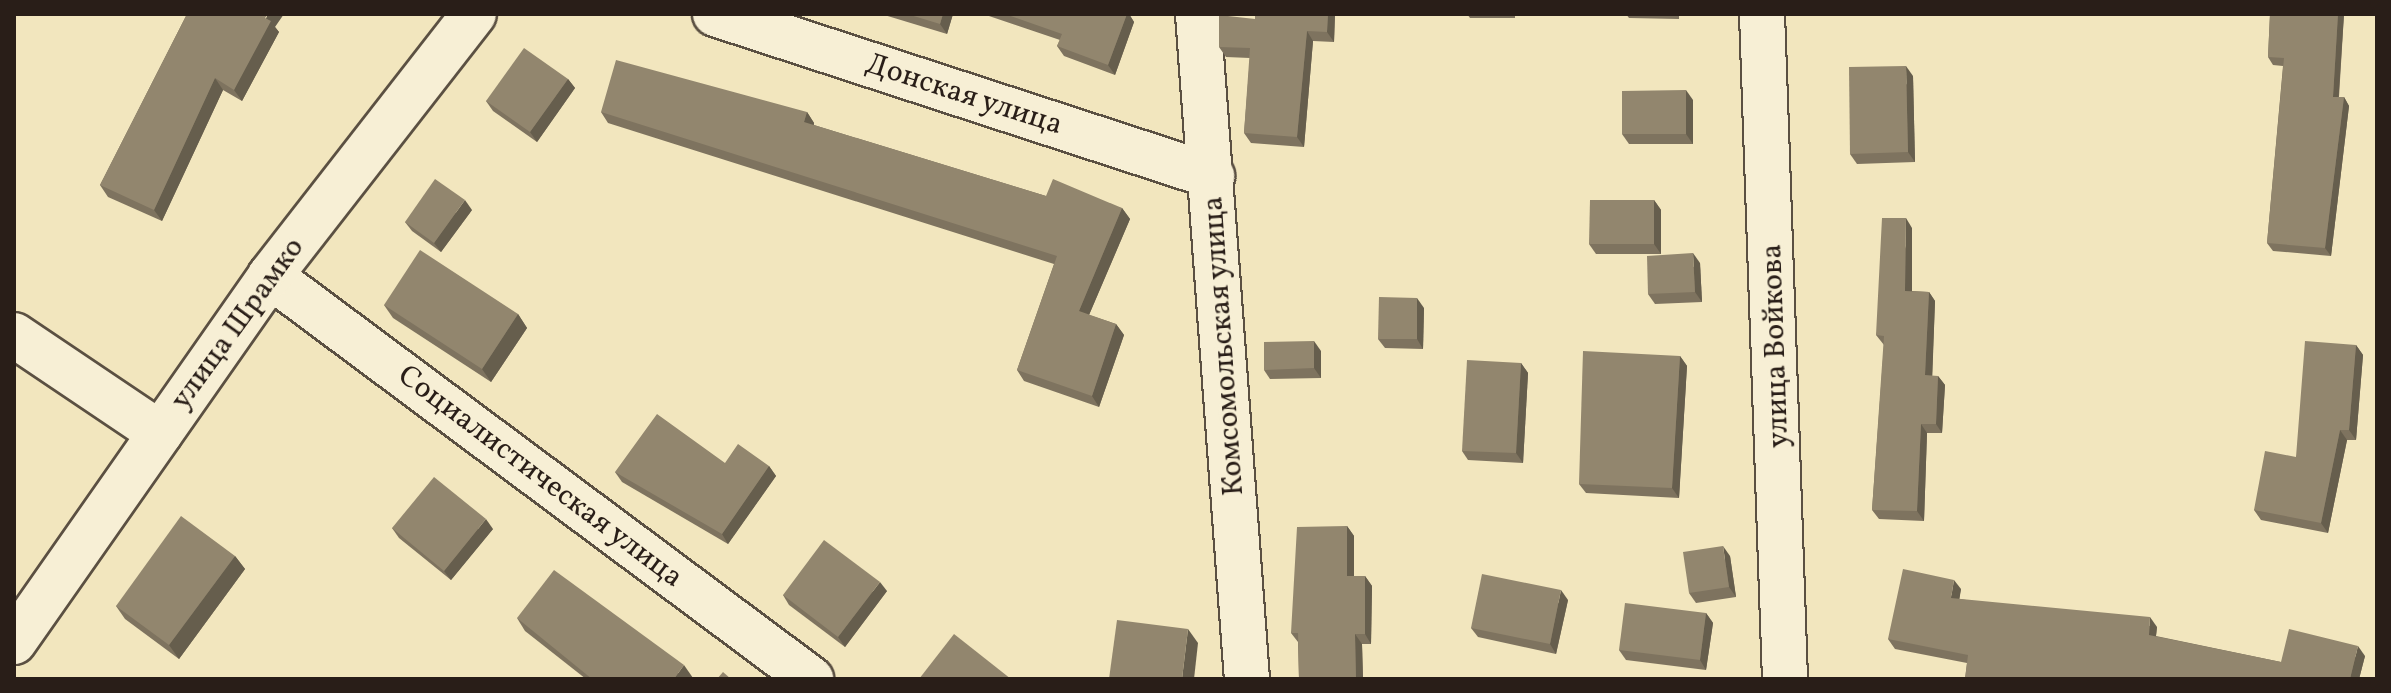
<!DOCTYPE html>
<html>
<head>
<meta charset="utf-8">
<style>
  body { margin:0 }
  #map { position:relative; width:2391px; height:693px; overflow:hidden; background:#f2e6be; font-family:Vollkorn,serif }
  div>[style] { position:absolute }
  .roads { filter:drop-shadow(2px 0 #5b5042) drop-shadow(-2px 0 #5b5042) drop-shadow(0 2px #5b5042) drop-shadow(0 -2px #5b5042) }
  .minor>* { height:44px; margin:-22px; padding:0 22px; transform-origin:22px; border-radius:22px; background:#f7efd5 }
  .wall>* { inset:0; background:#7e735f }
  .shaded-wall>* { inset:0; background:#665e4d }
  .building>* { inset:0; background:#92866e }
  span { translate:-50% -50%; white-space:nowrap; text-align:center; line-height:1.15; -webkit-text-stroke:6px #f7efd5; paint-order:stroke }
  .street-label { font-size:30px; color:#291e18 }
  .frame { position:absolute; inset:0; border:16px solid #291e18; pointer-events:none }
</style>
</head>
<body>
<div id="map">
  <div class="roads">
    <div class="minor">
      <div style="left:715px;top:14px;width:523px;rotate:18.05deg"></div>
      <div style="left:1198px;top:14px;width:667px;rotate:85.79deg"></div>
      <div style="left:1762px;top:14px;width:665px;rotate:88.02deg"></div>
      <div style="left:270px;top:276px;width:675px;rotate:36.68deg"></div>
      <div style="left:14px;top:335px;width:176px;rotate:33.9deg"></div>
      <div style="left:14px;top:642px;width:447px;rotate:-55deg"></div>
      <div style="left:270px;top:276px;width:332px;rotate:-52.1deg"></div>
    </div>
  </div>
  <div class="wall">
    <div style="clip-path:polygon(187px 14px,275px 27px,279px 32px,242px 101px,223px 90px,162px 221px,108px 197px,100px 185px)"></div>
    <div style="clip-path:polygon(881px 14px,953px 14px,947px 34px)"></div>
    <div style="clip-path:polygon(983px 14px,1129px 14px,1134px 22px,1115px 75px,1064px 56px,1057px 46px,1060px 40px)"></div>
    <div style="clip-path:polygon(1255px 14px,1335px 14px,1334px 42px,1313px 41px,1304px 147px,1251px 143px,1244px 133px,1250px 58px,1226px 57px,1219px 47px,1255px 19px)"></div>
    <div style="clip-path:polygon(1467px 14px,1515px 14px,1515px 18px,1470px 18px)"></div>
    <div style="clip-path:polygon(1626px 14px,1679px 14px,1679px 19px,1629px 18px)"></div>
    <div style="clip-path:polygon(2270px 14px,2344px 14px,2339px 97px,2344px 97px,2349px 106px,2331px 256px,2273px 251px,2267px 243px,2283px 66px,2273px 65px,2268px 57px)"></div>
    <div style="clip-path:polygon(1913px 76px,1915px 162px,1857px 164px,1850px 154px)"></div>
    <div style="clip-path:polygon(568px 79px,575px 88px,537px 142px,493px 111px,486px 101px)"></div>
    <div style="clip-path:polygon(1693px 100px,1693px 144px,1629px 144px,1622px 134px)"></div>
    <div style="clip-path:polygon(601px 112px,807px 112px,814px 123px,814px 125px,1046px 196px,1122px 208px,1130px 219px,1089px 315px,1116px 324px,1124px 335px,1099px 407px,1024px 381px,1017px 370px,1054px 264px,608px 123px)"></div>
    <div style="clip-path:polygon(1654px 200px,1661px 210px,1661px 254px,1596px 254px,1589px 244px)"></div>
    <div style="clip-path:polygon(472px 210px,441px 252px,412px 231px,405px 222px)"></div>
    <div style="clip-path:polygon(1912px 228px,1912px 291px,1929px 292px,1935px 301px,1932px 376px,1938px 376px,1945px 385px,1942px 433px,1927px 433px,1924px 521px,1879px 519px,1872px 510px,1884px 345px,1876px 335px)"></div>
    <div style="clip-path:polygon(1700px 263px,1702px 302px,1655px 304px,1648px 294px)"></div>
    <div style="clip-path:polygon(384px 305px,518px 314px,527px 328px,491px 382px,393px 318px)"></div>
    <div style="clip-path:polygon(1424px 308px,1423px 349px,1385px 348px,1378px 339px)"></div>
    <div style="clip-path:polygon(2356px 345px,2363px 355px,2356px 440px,2347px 440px,2328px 533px,2261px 520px,2254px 510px,2296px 457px)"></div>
    <div style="clip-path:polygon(1321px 351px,1321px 378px,1270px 379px,1264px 370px)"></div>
    <div style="clip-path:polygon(1680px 356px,1687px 366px,1679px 498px,1586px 493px,1579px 484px)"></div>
    <div style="clip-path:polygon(1521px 363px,1528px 373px,1523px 463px,1468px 460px,1462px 451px)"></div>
    <div style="clip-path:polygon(769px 466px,776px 476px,728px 544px,622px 482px,615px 472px)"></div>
    <div style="clip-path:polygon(1347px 526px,1354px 536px,1354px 576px,1365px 576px,1372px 586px,1371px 644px,1362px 644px,1363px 679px,1299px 679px,1298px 642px,1291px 633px)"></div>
    <div style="clip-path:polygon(392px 528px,493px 529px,451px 580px,399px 538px)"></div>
    <div style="clip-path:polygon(235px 556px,245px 569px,179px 659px,125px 619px,116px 606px)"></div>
    <div style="clip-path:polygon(1730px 556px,1736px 597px,1696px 603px,1689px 593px)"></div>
    <div style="clip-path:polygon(1961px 589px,1959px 599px,2157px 627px,2156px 636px,2281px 662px,2365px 656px,2359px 679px,1965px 679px,1967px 663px,1895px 649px,1888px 639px)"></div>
    <div style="clip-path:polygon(887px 591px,845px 647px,789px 605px,783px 595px)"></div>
    <div style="clip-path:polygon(1568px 600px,1556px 654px,1478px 637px,1471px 628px)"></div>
    <div style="clip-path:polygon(1706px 613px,1713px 623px,1706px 670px,1626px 660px,1619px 650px)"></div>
    <div style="clip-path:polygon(517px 618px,693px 678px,692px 679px,586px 679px,525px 631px)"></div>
  </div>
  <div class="shaded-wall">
    <div style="clip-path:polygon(268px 14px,284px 14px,275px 27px,279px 32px,242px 101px,234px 90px)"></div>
    <div style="clip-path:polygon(943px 14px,953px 14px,947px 34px,940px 24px)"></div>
    <div style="clip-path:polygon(1127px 14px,1129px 14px,1134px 22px,1115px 75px,1108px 65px)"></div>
    <div style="clip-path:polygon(1328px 14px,1335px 14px,1334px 42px,1327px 32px)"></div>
    <div style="clip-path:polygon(2338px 14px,2344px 14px,2338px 105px,2333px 97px)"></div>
    <div style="clip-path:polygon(1307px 31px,1313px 41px,1304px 147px,1297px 137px)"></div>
    <div style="clip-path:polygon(1906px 66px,1913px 76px,1915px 162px,1908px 152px)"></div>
    <div style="clip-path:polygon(215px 78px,223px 90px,162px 221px,154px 210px)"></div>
    <div style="clip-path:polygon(568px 79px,575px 88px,537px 142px,530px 132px)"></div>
    <div style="clip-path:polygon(1686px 90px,1693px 100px,1693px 144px,1686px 134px)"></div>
    <div style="clip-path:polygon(2344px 97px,2349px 106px,2331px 256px,2325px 248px)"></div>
    <div style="clip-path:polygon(807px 112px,814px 123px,811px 133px,804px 122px)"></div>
    <div style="clip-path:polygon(465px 200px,472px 210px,441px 252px,434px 243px)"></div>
    <div style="clip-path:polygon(1654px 200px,1661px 210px,1661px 254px,1654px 244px)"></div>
    <div style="clip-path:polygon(1122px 208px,1130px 219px,1086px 322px,1079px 311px)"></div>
    <div style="clip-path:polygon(1906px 218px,1912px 228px,1912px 300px,1905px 291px)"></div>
    <div style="clip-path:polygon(1693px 253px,1700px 263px,1702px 302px,1695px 292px)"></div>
    <div style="clip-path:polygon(1929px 292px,1935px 301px,1932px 384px,1925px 375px)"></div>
    <div style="clip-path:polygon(1417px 298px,1424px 308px,1423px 349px,1417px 339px)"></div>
    <div style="clip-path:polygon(518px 314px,527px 328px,491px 382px,482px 369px)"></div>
    <div style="clip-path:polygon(1116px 324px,1124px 335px,1099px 407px,1092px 396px)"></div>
    <div style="clip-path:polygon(1314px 341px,1321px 351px,1321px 378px,1314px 368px)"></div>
    <div style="clip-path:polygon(2356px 345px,2363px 355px,2356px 440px,2349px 430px)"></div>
    <div style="clip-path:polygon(1680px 356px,1687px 366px,1679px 498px,1672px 488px)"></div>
    <div style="clip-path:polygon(1521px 363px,1528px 373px,1523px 463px,1516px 453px)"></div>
    <div style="clip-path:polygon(1938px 376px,1945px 385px,1942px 433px,1936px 424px)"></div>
    <div style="clip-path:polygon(1921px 424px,1927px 433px,1924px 521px,1917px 511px)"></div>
    <div style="clip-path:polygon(2340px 430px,2347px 440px,2328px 533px,2321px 523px)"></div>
    <div style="clip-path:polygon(769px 466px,776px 476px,728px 544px,722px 534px)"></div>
    <div style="clip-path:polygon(486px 519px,493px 529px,451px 580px,444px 571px)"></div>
    <div style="clip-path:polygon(1347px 526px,1354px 536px,1354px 586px,1347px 576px)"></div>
    <div style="clip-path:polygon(1723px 546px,1730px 556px,1736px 597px,1729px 587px)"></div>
    <div style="clip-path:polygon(235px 556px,245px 569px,179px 659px,169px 645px)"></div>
    <div style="clip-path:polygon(1365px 576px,1372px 586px,1371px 644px,1365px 634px)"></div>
    <div style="clip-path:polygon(1954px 580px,1961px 589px,1958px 608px,1951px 598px)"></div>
    <div style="clip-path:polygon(880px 582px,887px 591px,845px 647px,838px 637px)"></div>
    <div style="clip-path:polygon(1561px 590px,1568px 600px,1556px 654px,1550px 644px)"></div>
    <div style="clip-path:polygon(1706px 613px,1713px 623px,1706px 670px,1700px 660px)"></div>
    <div style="clip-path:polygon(2150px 617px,2157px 627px,2155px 644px,2149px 635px)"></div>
    <div style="clip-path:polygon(1188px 629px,1198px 643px,1194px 679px,1182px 679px)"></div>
    <div style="clip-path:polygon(1355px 634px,1362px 644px,1363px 679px,1356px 679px)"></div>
    <div style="clip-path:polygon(2358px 646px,2365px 656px,2359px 679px,2350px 679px)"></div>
    <div style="clip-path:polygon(684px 665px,693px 678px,692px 679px,674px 679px)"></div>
  </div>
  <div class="building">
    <div style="clip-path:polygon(187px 14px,268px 14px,265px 18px,271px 21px,234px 90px,215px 78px,154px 210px,100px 185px)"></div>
    <div style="clip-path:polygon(907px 14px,943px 14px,940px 24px)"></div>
    <div style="clip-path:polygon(1005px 14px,1127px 14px,1108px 65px,1057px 46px,1062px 34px)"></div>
    <div style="clip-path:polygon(1255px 14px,1328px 14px,1327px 32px,1307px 31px,1297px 137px,1244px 133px,1250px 48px,1219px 47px,1219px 15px,1255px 19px)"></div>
    <div style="clip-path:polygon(2270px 14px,2338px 14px,2333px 97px,2344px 97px,2325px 248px,2267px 243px,2284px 58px,2268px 57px)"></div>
    <div style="clip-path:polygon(524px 48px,568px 79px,530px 132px,486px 101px)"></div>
    <div style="clip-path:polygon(616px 60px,807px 112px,804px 122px,1046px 196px,1053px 179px,1122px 208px,1079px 311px,1116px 324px,1092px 396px,1017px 370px,1057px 256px,601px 112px)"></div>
    <div style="clip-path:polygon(1906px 66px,1908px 152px,1850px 154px,1849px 67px)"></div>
    <div style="clip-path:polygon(1686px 90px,1686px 134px,1622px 134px,1622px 91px)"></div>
    <div style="clip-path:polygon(435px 179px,465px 200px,434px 243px,405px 222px)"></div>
    <div style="clip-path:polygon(1590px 200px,1654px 200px,1654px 244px,1589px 244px)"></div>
    <div style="clip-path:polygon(1882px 218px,1906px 218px,1905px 291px,1929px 292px,1925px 375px,1938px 376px,1936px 424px,1921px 424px,1917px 511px,1872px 510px,1884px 336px,1876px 335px)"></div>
    <div style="clip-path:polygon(420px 250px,518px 314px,482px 369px,384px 305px)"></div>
    <div style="clip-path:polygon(1693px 253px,1695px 292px,1648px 294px,1647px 256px)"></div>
    <div style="clip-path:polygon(1379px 297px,1417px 298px,1417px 339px,1378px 339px)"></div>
    <div style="clip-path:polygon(1314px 341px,1314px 368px,1264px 370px,1264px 342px)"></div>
    <div style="clip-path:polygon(2305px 341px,2356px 345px,2349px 430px,2340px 430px,2321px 523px,2254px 510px,2265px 451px,2296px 457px)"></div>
    <div style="clip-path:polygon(1583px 351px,1680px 356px,1672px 488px,1579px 484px)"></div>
    <div style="clip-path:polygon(1467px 360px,1521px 363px,1516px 453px,1462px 451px)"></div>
    <div style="clip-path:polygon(657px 414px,725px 463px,738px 444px,769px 466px,722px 534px,615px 472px)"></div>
    <div style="clip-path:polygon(434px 477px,486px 519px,444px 571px,392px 528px)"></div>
    <div style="clip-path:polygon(181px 516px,235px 556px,169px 645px,116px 606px)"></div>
    <div style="clip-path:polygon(1347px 526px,1347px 576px,1365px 576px,1365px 634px,1355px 634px,1356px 679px,1299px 679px,1298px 633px,1291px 633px,1297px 527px)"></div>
    <div style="clip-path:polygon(824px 540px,880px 582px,838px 637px,783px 595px)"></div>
    <div style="clip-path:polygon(1723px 546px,1729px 587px,1689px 593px,1683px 552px)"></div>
    <div style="clip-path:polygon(1903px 569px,1954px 580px,1951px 598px,2150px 617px,2149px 635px,2281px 662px,2289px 629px,2358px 646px,2350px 679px,1965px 679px,1968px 655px,1888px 639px)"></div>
    <div style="clip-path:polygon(554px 570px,684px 665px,674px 679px,592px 679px,517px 618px)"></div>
    <div style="clip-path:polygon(1482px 574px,1561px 590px,1550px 644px,1471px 628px)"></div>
    <div style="clip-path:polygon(1625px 603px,1706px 613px,1700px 660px,1619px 650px)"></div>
    <div style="clip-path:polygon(1117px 620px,1188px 629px,1182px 679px,1109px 679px)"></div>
    <div style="clip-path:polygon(954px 634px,1011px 679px,919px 679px)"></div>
    <div style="clip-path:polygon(723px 672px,731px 679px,717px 679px)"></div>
  </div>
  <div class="street-label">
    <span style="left:964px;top:95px;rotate:18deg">Донская улица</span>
    <span style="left:238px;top:324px;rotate:-54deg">улица Шрамко</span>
    <span style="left:1224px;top:346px;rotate:-94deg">Комсомольская улица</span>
    <span style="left:1776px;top:346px;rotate:-92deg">улица Войкова</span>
    <span style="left:540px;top:477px;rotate:37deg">Социалистическая улица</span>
  </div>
  <div class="frame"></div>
</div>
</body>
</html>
